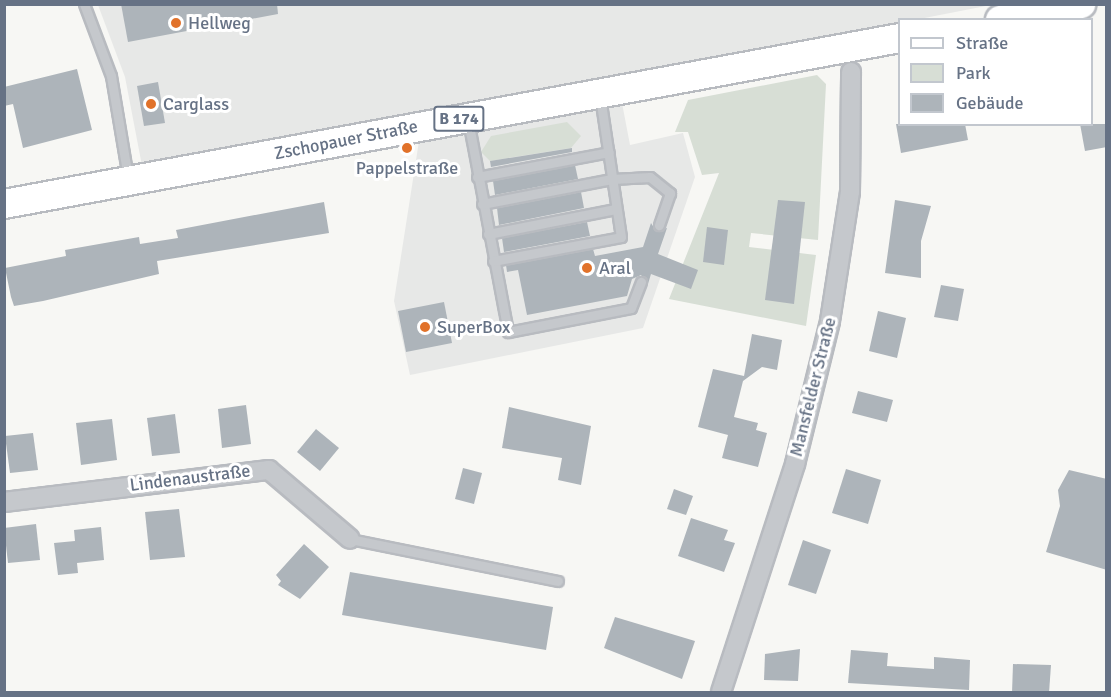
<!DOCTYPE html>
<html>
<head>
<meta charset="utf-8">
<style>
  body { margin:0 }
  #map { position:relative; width:1111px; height:697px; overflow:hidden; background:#f7f7f4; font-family:Signika,sans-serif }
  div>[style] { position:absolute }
  .built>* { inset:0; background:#e7e8e7 }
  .green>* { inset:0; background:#d7ded5 }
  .building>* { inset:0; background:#adb4ba }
  .roads { filter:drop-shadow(2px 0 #b8bbc0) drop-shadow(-2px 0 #b8bbc0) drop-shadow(0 2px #b8bbc0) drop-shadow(0 -2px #b8bbc0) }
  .service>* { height:9px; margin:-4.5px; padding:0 4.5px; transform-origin:4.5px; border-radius:4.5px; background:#c5c8cc }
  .minor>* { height:18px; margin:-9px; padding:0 9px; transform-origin:9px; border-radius:9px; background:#c5c8cc }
  .primary>* { height:28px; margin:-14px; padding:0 14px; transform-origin:14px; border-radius:14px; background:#fff }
  .dots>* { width:16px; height:16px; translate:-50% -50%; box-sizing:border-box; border:3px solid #fff; border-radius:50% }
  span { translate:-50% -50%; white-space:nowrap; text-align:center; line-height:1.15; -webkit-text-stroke:6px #fff; paint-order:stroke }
  .shield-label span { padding:2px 4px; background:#fff; border:2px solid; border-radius:4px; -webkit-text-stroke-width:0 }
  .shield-label { font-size:16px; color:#667285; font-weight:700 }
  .poi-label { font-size:18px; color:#667285 }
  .left { translate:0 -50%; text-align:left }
  .street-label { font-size:18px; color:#667285 }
  .frame { position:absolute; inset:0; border:6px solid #667285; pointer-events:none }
  .legend { position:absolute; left:898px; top:18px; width:195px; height:108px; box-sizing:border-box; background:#fff; border:2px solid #c2c7ce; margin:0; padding:8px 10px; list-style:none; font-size:18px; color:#667285 }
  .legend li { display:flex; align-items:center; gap:12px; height:30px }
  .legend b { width:30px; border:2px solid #c2c7ce }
</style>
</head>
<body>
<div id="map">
  <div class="built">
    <div style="clip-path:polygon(98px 5px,991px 5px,143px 171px,125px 77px)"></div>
    <div style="clip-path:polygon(622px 103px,630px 145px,683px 133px,695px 177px,643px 328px,410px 375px,394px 301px,419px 141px)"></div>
  </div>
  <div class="green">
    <div style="clip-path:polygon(817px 75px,826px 84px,818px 240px,751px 233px,749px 247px,816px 255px,806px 326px,669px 299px,719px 173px,702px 175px,688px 132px,675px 132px,688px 100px)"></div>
    <div style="clip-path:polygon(567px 122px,581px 136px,571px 148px,490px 161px,481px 152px,491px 136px)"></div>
  </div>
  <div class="building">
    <div style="clip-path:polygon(121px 4px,277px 4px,278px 14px,128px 42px)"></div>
    <div style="clip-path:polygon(77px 69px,92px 130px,23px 148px,13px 104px,4px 106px,4px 87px)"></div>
    <div style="clip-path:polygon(158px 82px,165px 123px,144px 126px,137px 86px)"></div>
    <div style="clip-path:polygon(896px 124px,965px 124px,968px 140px,901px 153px)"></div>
    <div style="clip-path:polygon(1080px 124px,1107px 124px,1107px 147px,1085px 151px)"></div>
    <div style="clip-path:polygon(572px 148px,572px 152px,491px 167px,490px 161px)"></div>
    <div style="clip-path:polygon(575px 165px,578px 179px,495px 195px,493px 181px)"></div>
    <div style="clip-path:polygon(581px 192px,584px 208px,499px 225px,497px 208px)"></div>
    <div style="clip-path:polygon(778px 200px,805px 202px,794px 304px,765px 300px)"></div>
    <div style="clip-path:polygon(895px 200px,931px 206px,921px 241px,921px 278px,885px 273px)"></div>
    <div style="clip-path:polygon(324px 202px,329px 233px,157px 261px,159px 274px,43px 301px,14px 306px,11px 297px,5px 268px,66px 256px,65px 250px,139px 237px,140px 244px,178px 238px,176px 230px)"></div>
    <div style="clip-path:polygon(587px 222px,590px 236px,504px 252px,502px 238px)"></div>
    <div style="clip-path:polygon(651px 223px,656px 231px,667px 228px,658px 254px,698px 270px,691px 289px,651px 274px,648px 284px,641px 275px,632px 279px,627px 296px,527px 315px,518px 270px,507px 272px,506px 265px,593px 249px,595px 256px,643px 247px)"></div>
    <div style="clip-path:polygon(707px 227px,728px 230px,724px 265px,703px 262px)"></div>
    <div style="clip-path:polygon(941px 285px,964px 289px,958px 321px,934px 317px)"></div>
    <div style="clip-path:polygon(444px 302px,452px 343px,406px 352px,398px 311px)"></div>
    <div style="clip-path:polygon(878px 311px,906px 318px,897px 358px,869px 351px)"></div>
    <div style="clip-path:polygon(752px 334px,782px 340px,777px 370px,762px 367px,743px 381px,734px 417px,758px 423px,756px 430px,767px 433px,758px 467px,722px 458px,728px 435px,698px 427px,713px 369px,744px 376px)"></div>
    <div style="clip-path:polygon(858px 391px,893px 400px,887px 422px,852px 413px)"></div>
    <div style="clip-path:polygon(246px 405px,251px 444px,222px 448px,218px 409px)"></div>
    <div style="clip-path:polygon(509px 407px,591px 426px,581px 485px,558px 480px,562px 458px,502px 448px)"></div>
    <div style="clip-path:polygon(175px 414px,180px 453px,152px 456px,147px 418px)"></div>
    <div style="clip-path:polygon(112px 419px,117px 460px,81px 465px,76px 423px)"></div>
    <div style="clip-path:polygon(316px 429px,339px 448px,320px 471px,297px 452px)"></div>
    <div style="clip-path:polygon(33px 433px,38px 470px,10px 473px,5px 436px)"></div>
    <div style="clip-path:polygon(463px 468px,482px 473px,474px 504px,455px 499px)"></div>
    <div style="clip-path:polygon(846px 469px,881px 480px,868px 524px,832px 513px)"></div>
    <div style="clip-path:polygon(1069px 470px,1107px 479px,1107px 570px,1046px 552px,1060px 506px,1058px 490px)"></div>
    <div style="clip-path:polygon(674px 489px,693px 496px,686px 515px,667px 509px)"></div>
    <div style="clip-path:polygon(179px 509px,185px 557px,150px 560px,145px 512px)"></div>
    <div style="clip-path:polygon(691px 518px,728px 530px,724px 540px,735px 543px,724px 572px,678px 556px)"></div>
    <div style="clip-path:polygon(36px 524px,40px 560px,8px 563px,4px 528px)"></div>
    <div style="clip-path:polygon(101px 527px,104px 560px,77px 563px,78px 573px,58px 575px,54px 543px,75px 541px,74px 530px)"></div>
    <div style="clip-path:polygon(803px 540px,831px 550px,816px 594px,788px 585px)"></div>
    <div style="clip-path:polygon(304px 544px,329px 567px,300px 599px,278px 585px,281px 581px,276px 575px)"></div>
    <div style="clip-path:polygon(350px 572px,553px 607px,546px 650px,342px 615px)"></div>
    <div style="clip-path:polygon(615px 617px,695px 641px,682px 679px,604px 648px)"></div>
    <div style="clip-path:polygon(800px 649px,798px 681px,764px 680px,765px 654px)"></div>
    <div style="clip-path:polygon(851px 650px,888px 653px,887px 666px,934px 669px,934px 657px,970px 660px,969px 690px,848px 683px)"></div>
    <div style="clip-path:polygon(1013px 664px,1051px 665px,1049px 693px,1012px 693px)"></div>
  </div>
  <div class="roads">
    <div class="service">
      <div style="left:84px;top:4px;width:77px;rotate:69.4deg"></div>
      <div style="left:111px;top:76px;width:103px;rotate:80.5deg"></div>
      <div style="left:468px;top:120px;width:216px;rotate:79.3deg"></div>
      <div style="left:508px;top:332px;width:125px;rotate:-11deg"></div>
      <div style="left:631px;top:308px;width:28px;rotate:-69deg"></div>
      <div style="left:477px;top:177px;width:134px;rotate:-10.7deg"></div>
      <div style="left:482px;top:204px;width:132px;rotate:-10.9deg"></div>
      <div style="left:612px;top:179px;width:38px;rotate:-3deg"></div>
      <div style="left:650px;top:177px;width:26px;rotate:39deg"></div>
      <div style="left:670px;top:193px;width:34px;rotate:109deg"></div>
      <div style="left:488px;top:234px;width:130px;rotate:-11.1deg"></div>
      <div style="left:493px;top:261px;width:130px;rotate:-10.6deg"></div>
      <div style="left:621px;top:237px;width:143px;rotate:-98.5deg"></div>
      <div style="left:350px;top:539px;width:212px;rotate:11.4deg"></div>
    </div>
    <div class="minor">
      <div style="left:4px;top:502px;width:267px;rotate:-6.9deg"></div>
      <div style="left:269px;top:470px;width:106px;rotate:40.4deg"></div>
      <div style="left:721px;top:692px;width:240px;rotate:-72deg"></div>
      <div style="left:795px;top:464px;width:147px;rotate:-76.2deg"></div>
      <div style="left:830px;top:321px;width:131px;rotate:-81.2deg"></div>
      <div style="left:850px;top:192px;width:120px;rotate:-89.5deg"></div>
    </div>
    <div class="primary">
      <div style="left:1000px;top:20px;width:83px;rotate:-11.2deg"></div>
      <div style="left:4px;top:204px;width:911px;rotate:-10.5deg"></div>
    </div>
  </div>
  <div class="dots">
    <div style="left:176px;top:23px;background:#e1722a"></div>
    <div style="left:151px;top:104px;background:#e1722a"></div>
    <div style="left:407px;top:148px;background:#e1722a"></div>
    <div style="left:587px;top:268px;background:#e1722a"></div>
    <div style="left:425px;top:327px;background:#e1722a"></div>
  </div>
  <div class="shield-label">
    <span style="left:459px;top:119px">B 174</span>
  </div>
  <div class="poi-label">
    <span class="left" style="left:188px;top:23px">Hellweg</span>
    <span class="left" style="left:163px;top:104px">Carglass</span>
    <span style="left:407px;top:168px">Pappelstraße</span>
    <span class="left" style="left:599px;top:268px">Aral</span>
    <span class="left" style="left:437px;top:327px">SuperBox</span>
  </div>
  <div class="street-label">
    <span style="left:346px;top:140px;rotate:-11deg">Zschopauer Straße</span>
    <span style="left:813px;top:387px;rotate:-76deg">Mansfelder Straße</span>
    <span style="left:190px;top:478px;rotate:-7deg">Lindenaustraße</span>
  </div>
  <div class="frame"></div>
  <ul class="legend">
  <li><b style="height:8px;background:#fff"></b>Straße</li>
  <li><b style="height:16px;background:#d7ded5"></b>Park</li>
  <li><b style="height:16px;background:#adb4ba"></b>Gebäude</li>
  </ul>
</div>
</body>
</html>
